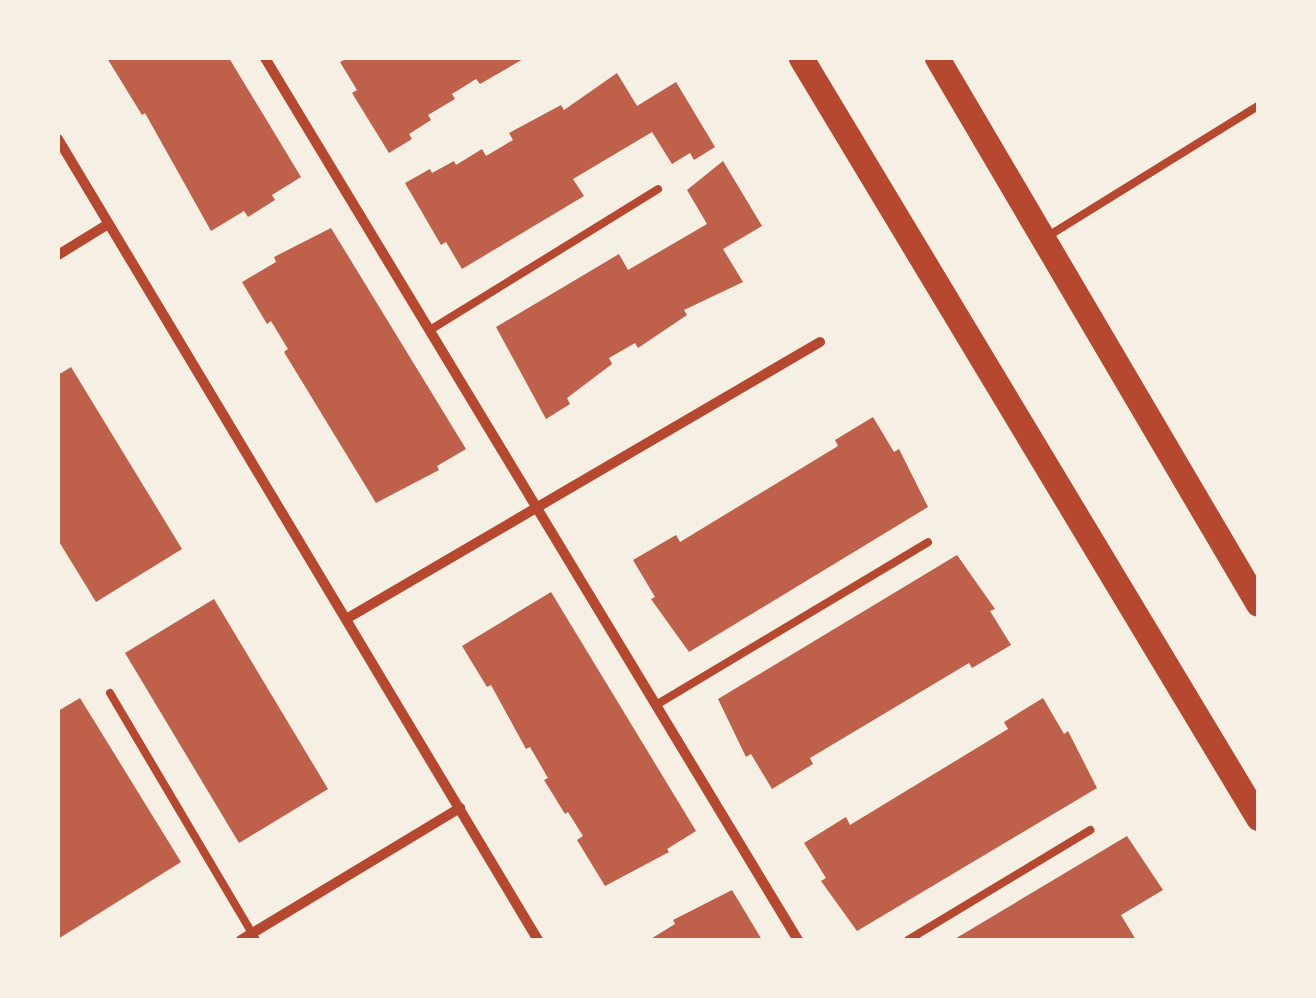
<!DOCTYPE html>
<html>
<head>
<meta charset="utf-8">
<style>
  body { margin:0 }
  #map { position:relative; width:1316px; height:998px; overflow:hidden; background:#f6efe4; font-family:Jost,sans-serif }
  div>[style] { position:absolute }
  .building>* { inset:0; background:#bf614a }
  .service>* { height:8px; margin:-4px; padding:0 4px; transform-origin:4px; border-radius:4px; background:#b5482f }
  .minor>* { height:10px; margin:-5px; padding:0 5px; transform-origin:5px; border-radius:5px; background:#b5482f }
  .primary>* { height:25px; margin:-12.5px; padding:0 12.5px; transform-origin:12.5px; border-radius:12.5px; background:#b5482f }
  span { translate:-50% -50%; white-space:nowrap; text-align:center; line-height:1.15; -webkit-text-stroke:8px #f6efe4; paint-order:stroke }
  .frame { position:absolute; inset:0; border:60px solid #f6efe4; pointer-events:none }
</style>
</head>
<body>
<div id="map">
  <div class="building">
    <div style="clip-path:polygon(107px 58px,229px 58px,301px 177px,272px 195px,275px 200px,248px 217px,244px 211px,211px 231px,145px 113px,142px 115px)"></div>
    <div style="clip-path:polygon(348px 58px,525px 58px,480px 84px,476px 79px,452px 94px,455px 99px,428px 115px,431px 120px,409px 134px,412px 139px,389px 153px,352px 93px,357px 90px,340px 62px)"></div>
    <div style="clip-path:polygon(617px 73px,637px 106px,676px 82px,715px 147px,694px 160px,690px 153px,672px 164px,652px 132px,573px 179px,584px 196px,462px 269px,446px 242px,441px 245px,405px 183px,430px 169px,432px 173px,454px 161px,456px 165px,482px 149px,486px 156px,513px 140px,509px 133px,561px 105px,564px 110px)"></div>
    <div style="clip-path:polygon(723px 161px,762px 226px,723px 249px,743px 282px,684px 310px,687px 315px,638px 348px,635px 343px,609px 358px,612px 364px,567px 398px,570px 404px,546px 419px,496px 327px,619px 254px,628px 270px,707px 224px,687px 190px)"></div>
    <div style="clip-path:polygon(331px 228px,466px 449px,437px 466px,439px 470px,376px 503px,284px 352px,288px 349px,271px 321px,267px 324px,242px 282px,276px 262px,274px 257px)"></div>
    <div style="clip-path:polygon(71px 367px,182px 549px,96px 602px,58px 540px,58px 375px)"></div>
    <div style="clip-path:polygon(873px 417px,894px 452px,899px 449px,928px 507px,689px 652px,651px 599px,655px 597px,633px 560px,676px 535px,680px 542px,838px 446px,835px 440px)"></div>
    <div style="clip-path:polygon(957px 555px,995px 609px,990px 611px,1011px 645px,972px 668px,969px 663px,810px 758px,813px 764px,772px 789px,751px 754px,746px 757px,718px 699px)"></div>
    <div style="clip-path:polygon(551px 592px,696px 831px,667px 849px,669px 852px,605px 886px,577px 840px,583px 836px,568px 812px,565px 814px,544px 780px,548px 778px,530px 747px,526px 749px,491px 685px,487px 687px,462px 646px)"></div>
    <div style="clip-path:polygon(214px 599px,328px 789px,239px 843px,125px 653px)"></div>
    <div style="clip-path:polygon(80px 698px,181px 862px,58px 939px,58px 711px)"></div>
    <div style="clip-path:polygon(1043px 698px,1064px 734px,1068px 731px,1097px 788px,857px 931px,821px 881px,826px 878px,804px 843px,846px 817px,850px 825px,1008px 729px,1004px 722px)"></div>
    <div style="clip-path:polygon(1127px 836px,1163px 890px,1121px 915px,1136px 940px,953px 940px)"></div>
    <div style="clip-path:polygon(732px 890px,762px 940px,649px 940px,675px 924px,673px 920px)"></div>
  </div>
  <div class="service">
    <div style="left:1045px;top:238px;width:251px;rotate:-31.8deg"></div>
    <div style="left:430px;top:330px;width:268px;rotate:-31.7deg"></div>
    <div style="left:110px;top:693px;width:287px;rotate:59.4deg"></div>
    <div style="left:656px;top:705px;width:317px;rotate:-30.9deg"></div>
    <div style="left:908px;top:940px;width:213px;rotate:-31.1deg"></div>
  </div>
  <div class="minor">
    <div style="left:265px;top:58px;width:1031px;rotate:58.86deg"></div>
    <div style="left:58px;top:139px;width:934px;rotate:59.07deg"></div>
    <div style="left:58px;top:255px;width:59px;rotate:-31.8deg"></div>
    <div style="left:346px;top:619px;width:549px;rotate:-30.3deg"></div>
    <div style="left:241px;top:940px;width:256px;rotate:-31.1deg"></div>
  </div>
  <div class="primary">
    <div style="left:801px;top:58px;width:887px;rotate:58.98deg"></div>
    <div style="left:937px;top:58px;width:633px;rotate:59.55deg"></div>
  </div>
  <div class="frame"></div>
</div>
</body>
</html>
